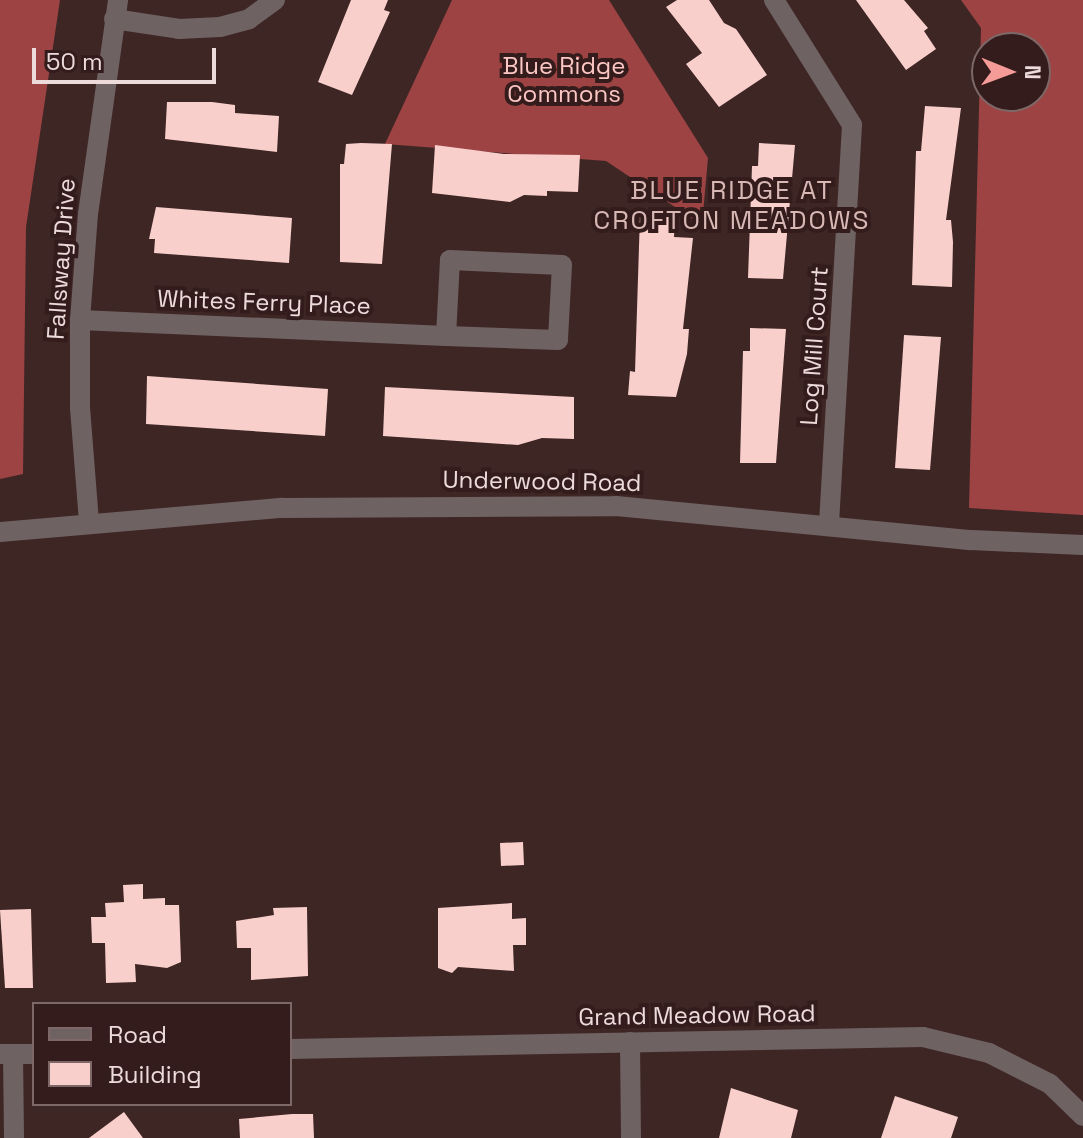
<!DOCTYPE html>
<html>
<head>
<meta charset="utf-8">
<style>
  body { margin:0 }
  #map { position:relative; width:1083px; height:1138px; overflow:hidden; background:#3e2625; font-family:"Space Grotesk",sans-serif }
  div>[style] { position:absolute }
  .forest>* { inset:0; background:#9d4343 }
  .building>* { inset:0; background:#f9cfcc }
  .minor>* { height:20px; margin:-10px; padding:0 10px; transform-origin:10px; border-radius:10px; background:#6f6262 }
  .tertiary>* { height:20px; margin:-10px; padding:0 10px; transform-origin:10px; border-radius:10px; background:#6f6262 }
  span { translate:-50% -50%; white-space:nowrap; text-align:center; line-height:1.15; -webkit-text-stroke:8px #331c1b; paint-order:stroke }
  .park-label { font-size:24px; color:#fbc6c3 }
  .street-label { font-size:24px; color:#ecdbda }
  .neighbourhood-label { font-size:26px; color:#d7b8b5; letter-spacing:2px }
  .legend { position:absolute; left:32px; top:1002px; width:260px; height:104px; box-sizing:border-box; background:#331c1b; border:2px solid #7d6867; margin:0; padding:10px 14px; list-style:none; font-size:24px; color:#ecdbda }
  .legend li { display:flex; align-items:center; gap:16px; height:40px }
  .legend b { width:40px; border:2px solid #7d6867 }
  .north { position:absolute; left:971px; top:32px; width:80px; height:80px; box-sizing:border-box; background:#331c1b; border:2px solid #7d6867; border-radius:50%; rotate:91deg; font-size:22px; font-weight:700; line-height:32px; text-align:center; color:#ecdbda }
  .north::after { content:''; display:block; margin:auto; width:28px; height:36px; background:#f59b98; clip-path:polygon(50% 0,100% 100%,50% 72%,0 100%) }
  .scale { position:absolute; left:32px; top:48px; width:184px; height:36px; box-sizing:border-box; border:4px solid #ecdbda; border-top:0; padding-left:10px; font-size:24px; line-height:28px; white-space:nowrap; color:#ecdbda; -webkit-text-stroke:6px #331c1b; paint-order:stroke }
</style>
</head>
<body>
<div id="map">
  <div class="forest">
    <div style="clip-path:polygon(0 0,60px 0,26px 227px,23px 474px,0 479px)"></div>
    <div style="clip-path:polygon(452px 0,609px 0,708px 158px,702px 225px,606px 161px,385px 144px)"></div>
    <div style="clip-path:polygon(evenodd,961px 0,1083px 0,1083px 515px,969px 508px,981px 28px,961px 0,1035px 48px,1035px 96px,987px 96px,987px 48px,1035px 48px)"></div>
  </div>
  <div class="building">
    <div style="clip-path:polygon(351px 0,388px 0,384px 10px,390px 12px,352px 95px,318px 82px)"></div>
    <div style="clip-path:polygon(677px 0,709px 0,724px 23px,736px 29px,767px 75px,719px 107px,686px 64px,702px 53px,666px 7px)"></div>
    <div style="clip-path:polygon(856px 0,904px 0,928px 28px,924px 31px,936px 49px,906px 70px)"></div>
    <div style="clip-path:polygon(167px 102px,212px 102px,235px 105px,235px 113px,279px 116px,277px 152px,165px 139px)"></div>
    <div style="clip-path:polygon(925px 106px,961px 108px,946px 220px,951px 220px,953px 242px,952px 287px,912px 285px,916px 151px,921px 151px)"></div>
    <div style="clip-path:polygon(361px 143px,392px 144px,382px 264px,340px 262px,340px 164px,344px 164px,346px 144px)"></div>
    <div style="clip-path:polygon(759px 143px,795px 145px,783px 279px,748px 278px,752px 166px,758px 166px)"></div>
    <div style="clip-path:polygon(435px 145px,504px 154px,580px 155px,578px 192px,547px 191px,547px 196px,524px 195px,510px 202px,432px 193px)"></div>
    <div style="clip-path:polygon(156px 207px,292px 218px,289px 263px,154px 253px,155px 239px,149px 239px)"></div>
    <div style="clip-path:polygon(640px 215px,675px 217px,674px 237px,693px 238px,683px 329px,689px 329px,687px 354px,676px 397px,628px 395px,630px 371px,635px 372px)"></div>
    <div style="clip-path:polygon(750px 328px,786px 329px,776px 463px,740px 463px,743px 351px,750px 351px)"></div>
    <div style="clip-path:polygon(904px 335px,941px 337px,930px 470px,895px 468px)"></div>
    <div style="clip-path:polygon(147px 376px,328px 389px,325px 436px,146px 424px)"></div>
    <div style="clip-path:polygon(385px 387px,574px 397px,574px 439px,542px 438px,518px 445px,383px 436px)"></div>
    <div style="clip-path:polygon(523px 842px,524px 865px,501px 866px,500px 843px)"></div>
    <div style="clip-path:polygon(143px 884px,143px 899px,165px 898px,165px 905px,179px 905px,181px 962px,167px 968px,135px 964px,136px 982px,106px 983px,105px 943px,92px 943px,91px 917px,106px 917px,105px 903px,124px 902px,123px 885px)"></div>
    <div style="clip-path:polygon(512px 903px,512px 919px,526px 918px,526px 945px,513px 945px,514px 971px,458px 967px,452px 973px,438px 968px,438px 908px)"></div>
    <div style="clip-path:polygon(307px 907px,308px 976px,251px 980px,251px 948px,237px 948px,236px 921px,274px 915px,273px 908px)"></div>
    <div style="clip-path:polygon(31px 909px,33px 988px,5px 988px,0 910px)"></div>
    <div style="clip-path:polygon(731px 1088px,798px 1110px,791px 1138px,719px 1138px)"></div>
    <div style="clip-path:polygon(895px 1096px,958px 1117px,951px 1138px,881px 1138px)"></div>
    <div style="clip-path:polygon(124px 1112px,143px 1138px,89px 1138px)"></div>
    <div style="clip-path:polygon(292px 1114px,313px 1114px,314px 1138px,240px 1138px,239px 1119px)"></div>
  </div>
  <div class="minor">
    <div style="left:774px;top:0;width:147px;rotate:58deg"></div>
    <div style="left:852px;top:125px;width:402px;rotate:93.3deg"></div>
    <div style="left:114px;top:19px;width:66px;rotate:8.7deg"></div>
    <div style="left:179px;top:29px;width:41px;rotate:-2.8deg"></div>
    <div style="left:220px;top:27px;width:30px;rotate:-15deg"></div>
    <div style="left:249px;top:19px;width:32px;rotate:-36deg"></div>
    <div style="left:80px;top:320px;width:366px;rotate:2.5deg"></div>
    <div style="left:446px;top:336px;width:76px;rotate:-87deg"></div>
    <div style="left:450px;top:260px;width:112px;rotate:2.6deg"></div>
    <div style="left:562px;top:265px;width:75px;rotate:93.1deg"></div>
    <div style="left:558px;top:340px;width:112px;rotate:-178deg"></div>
    <div style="left:89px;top:522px;width:114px;rotate:-94.5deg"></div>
    <div style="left:80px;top:408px;width:88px;rotate:-90deg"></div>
    <div style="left:80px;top:320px;width:106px;rotate:-85.7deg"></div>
    <div style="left:88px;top:214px;width:216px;rotate:-82deg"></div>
    <div style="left:630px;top:1042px;width:96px;rotate:89.4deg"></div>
    <div style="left:290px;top:1049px;width:633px;rotate:-1.09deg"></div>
    <div style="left:923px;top:1037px;width:68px;rotate:13.6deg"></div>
    <div style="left:989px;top:1053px;width:68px;rotate:26.9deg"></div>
    <div style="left:1050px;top:1084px;width:46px;rotate:44.1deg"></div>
    <div style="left:0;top:1054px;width:34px"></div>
    <div style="left:13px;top:1054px;width:84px;rotate:89.3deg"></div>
  </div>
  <div class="tertiary">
    <div style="left:0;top:532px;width:283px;rotate:-4.9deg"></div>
    <div style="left:282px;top:508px;width:334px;rotate:-0.3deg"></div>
    <div style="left:616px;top:506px;width:357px;rotate:5.5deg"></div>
    <div style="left:971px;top:540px;width:112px;rotate:2.6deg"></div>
  </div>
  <div class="park-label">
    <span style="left:564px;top:80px">Blue Ridge<br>Commons</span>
  </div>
  <div class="street-label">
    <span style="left:61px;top:259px;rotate:-86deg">Fallsway Drive</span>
    <span style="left:264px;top:302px;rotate:2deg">Whites Ferry Place</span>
    <span style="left:814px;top:346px;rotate:-86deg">Log Mill Court</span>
    <span style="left:542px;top:481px;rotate:1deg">Underwood Road</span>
    <span style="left:697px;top:1015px;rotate:-1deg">Grand Meadow Road</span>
  </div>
  <div class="neighbourhood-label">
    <span style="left:732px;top:206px">BLUE RIDGE AT<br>CROFTON MEADOWS</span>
  </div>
  <ul class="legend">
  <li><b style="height:10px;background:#6f6262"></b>Road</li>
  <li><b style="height:22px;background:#f9cfcc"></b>Building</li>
  </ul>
  <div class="north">N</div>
  <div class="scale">50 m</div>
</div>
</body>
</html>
